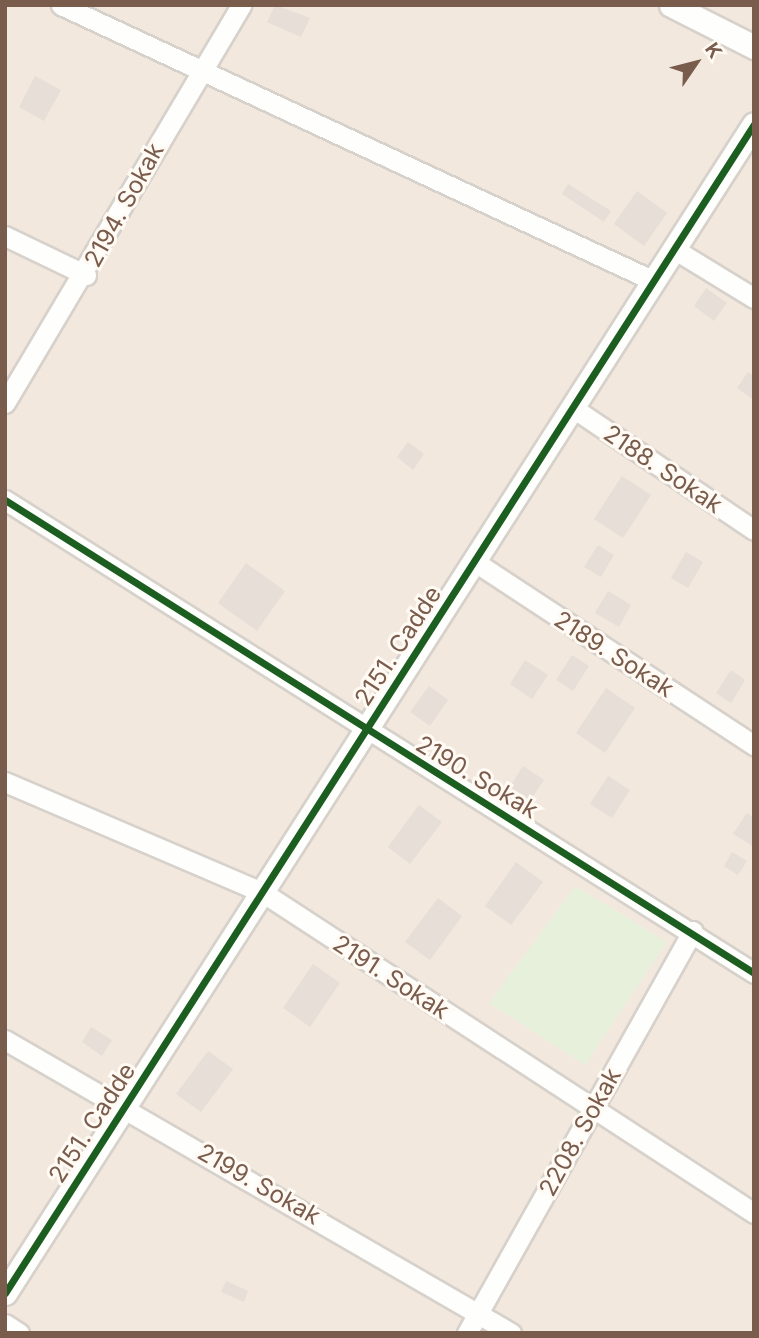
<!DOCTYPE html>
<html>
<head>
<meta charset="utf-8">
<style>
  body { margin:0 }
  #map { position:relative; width:759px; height:1338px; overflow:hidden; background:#f9f5f0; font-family:Inter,sans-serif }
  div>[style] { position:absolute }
  .residential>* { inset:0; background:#f2e8de }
  .green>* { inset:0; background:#e7f0db }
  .building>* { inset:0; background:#e6ded7 }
  .roads { filter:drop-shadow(2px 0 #d7d1cb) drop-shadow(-2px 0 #d7d1cb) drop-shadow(0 2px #d7d1cb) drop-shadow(0 -2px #d7d1cb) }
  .minor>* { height:19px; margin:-9.5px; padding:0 9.5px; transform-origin:9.5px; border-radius:9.5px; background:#fefefd }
  .tertiary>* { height:23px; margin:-11.5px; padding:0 11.5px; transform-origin:11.5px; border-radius:11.5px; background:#fefefd }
  .cycleway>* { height:7px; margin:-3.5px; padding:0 3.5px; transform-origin:3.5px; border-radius:3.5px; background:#1b5e20 }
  span { translate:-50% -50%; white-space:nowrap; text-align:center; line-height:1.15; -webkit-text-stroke:6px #fffaf3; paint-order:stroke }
  .street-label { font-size:24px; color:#7a5c4d }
  .frame { position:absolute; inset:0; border:7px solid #7a5c4d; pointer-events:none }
  .north { position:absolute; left:661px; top:28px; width:70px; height:70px; -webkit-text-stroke:5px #fffaf3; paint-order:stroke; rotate:55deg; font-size:19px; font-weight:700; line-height:28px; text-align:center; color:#7a5c4d }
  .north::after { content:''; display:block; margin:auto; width:24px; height:32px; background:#7a5c4d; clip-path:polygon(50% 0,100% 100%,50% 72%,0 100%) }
</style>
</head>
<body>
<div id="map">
  <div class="residential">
    <div style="clip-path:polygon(5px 5px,754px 5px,754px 1333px,5px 1333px)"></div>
  </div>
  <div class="green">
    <div style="clip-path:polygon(575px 886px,667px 942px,585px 1065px,489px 1003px)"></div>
  </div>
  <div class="building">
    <div style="clip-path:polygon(275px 5px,310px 18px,301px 37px,267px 22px)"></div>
    <div style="clip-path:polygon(35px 76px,61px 90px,44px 121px,19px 107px)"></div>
    <div style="clip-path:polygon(568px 184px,611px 211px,604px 222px,562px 194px)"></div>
    <div style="clip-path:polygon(637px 191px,667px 213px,644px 246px,614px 224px)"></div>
    <div style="clip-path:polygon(706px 288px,727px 303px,714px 321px,694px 306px)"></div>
    <div style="clip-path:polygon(748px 372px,754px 375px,754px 400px,737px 388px)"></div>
    <div style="clip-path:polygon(408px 442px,424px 454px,413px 470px,397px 457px)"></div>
    <div style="clip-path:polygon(622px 476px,651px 495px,623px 538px,594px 519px)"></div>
    <div style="clip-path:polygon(598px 545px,614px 555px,601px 577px,584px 567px)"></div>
    <div style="clip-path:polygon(686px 552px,703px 562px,688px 588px,671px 578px)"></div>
    <div style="clip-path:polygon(246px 563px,285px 591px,257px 631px,218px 603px)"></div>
    <div style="clip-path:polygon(608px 591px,631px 605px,619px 627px,595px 613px)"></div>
    <div style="clip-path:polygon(572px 655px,589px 666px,573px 691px,556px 680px)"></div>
    <div style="clip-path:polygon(525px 660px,548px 675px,532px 699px,510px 684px)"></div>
    <div style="clip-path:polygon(731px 670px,745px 680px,731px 703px,716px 693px)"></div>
    <div style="clip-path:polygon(429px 686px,448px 700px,430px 726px,410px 712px)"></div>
    <div style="clip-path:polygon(606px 688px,635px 708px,605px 753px,576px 733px)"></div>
    <div style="clip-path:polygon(523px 766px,544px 780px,527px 805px,507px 791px)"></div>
    <div style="clip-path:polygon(608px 776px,630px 790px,612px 818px,590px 804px)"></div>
    <div style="clip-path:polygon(419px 805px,442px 822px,410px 864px,388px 847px)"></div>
    <div style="clip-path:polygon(747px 813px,754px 818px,754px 847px,733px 834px)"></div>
    <div style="clip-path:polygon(732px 852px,747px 861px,738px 875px,724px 866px)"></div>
    <div style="clip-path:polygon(516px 862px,543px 882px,511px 925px,485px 906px)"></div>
    <div style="clip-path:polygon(438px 898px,462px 916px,430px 960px,405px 942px)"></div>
    <div style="clip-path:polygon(313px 964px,340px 983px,310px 1027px,283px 1008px)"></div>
    <div style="clip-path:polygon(91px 1027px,112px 1040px,102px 1056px,82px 1042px)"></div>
    <div style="clip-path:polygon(208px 1051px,233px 1069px,201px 1112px,176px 1094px)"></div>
    <div style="clip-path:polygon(226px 1281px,248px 1291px,244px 1302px,221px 1292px)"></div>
  </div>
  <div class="roads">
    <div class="minor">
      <div style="left:61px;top:5px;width:654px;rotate:24.96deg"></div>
      <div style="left:5px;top:236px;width:90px;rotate:25.7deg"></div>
      <div style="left:674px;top:249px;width:94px;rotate:31.5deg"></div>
      <div style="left:5px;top:403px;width:463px;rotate:-59.3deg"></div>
      <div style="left:573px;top:408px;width:218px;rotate:34deg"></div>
      <div style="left:5px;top:500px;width:886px;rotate:32.27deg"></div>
      <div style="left:475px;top:562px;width:334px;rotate:33.3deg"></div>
      <div style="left:5px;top:782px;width:280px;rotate:23.2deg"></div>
      <div style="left:262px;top:892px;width:587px;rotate:33.12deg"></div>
      <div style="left:5px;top:1040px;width:585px;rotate:30.07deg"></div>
      <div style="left:5px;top:1324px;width:17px;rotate:33deg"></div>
      <div style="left:467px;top:1333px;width:461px;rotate:-60.7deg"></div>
    </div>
    <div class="tertiary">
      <div style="left:671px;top:5px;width:93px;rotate:26.8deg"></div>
      <div style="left:5px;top:1293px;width:1388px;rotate:-57.35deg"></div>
    </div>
  </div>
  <div class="cycleway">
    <div style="left:5px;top:500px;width:886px;rotate:32.27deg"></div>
    <div style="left:5px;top:1293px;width:1388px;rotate:-57.35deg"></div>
  </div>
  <div class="street-label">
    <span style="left:124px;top:205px;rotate:-61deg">2194. Sokak</span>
    <span style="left:663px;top:469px;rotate:34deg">2188. Sokak</span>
    <span style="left:398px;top:646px;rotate:-57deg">2151. Cadde</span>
    <span style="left:614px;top:654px;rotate:33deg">2189. Sokak</span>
    <span style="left:477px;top:777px;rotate:31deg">2190. Sokak</span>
    <span style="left:391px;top:977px;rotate:33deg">2191. Sokak</span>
    <span style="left:92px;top:1123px;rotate:-57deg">2151. Cadde</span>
    <span style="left:580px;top:1132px;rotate:-61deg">2208. Sokak</span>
    <span style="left:259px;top:1184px;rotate:30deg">2199. Sokak</span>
  </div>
  <div class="frame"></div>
  <div class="north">K</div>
</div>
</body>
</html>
